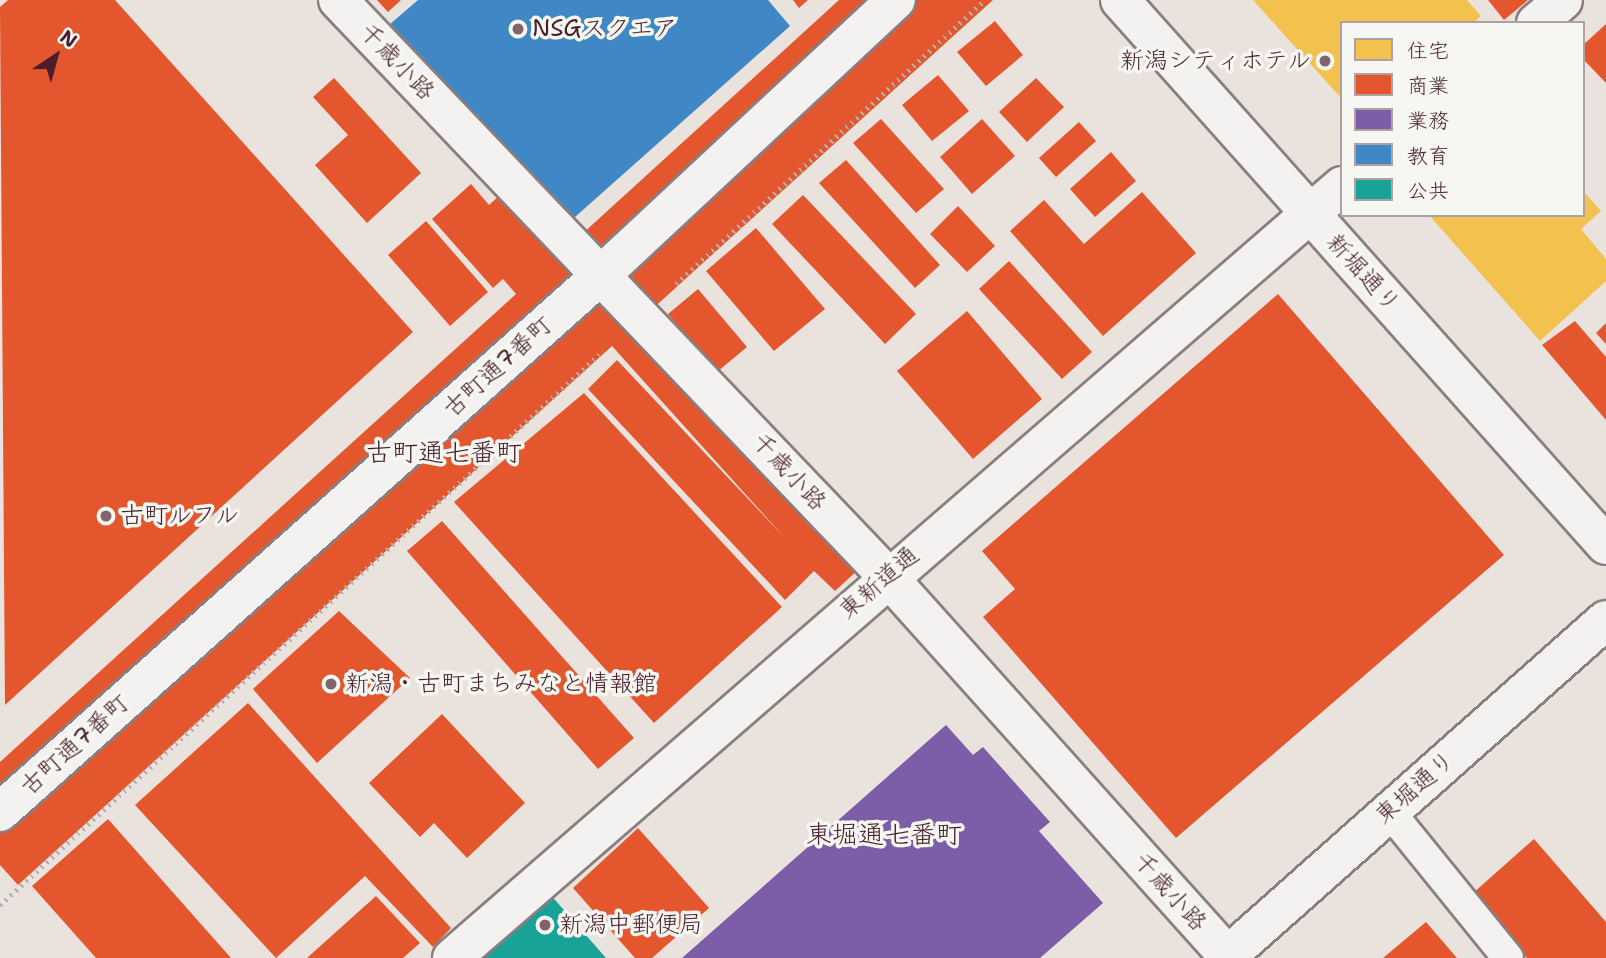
<!DOCTYPE html>
<html>
<head>
<meta charset="utf-8">
<style>
  body { margin:0 }
  #map { position:relative; width:1606px; height:958px; overflow:hidden; background:#eae2dc; font-family:"Shantell Sans","Klee One",sans-serif }
  div>[style] { position:absolute }
  .homes>* { inset:0; background:#f2c14e }
  .shops>* { inset:0; background:#e4572e }
  .offices>* { inset:0; background:#7b5ea7 }
  .schools>* { inset:0; background:#3f88c5 }
  .public>* { inset:0; background:#17a398 }
  .path>* { height:4.5px; margin-top:-2.25px; transform-origin:0; background:repeating-linear-gradient(90deg,#b4afae 0 2px,transparent 0 7px) }
  .roads { filter:drop-shadow(2px 0 #8a7e7e) drop-shadow(-2px 0 #8a7e7e) drop-shadow(0 2px #8a7e7e) drop-shadow(0 -2px #8a7e7e) }
  .service>* { height:30px; margin:-15px; padding:0 15px; transform-origin:15px; border-radius:15px; background:#f3f2f0 }
  .pedestrian>* { height:38px; margin:-19px; padding:0 19px; transform-origin:19px; border-radius:19px; background:#f3f2f0 }
  .minor>* { height:38px; margin:-19px; padding:0 19px; transform-origin:19px; border-radius:19px; background:#f3f2f0 }
  .tertiary>* { height:38px; margin:-19px; padding:0 19px; transform-origin:19px; border-radius:19px; background:#f3f2f0 }
  .dots>* { width:19px; height:19px; translate:-50% -50%; box-sizing:border-box; border:4px solid #f6f6f2; border-radius:50% }
  span { translate:-50% -50%; white-space:nowrap; text-align:center; line-height:1.15; -webkit-text-stroke:7px #f6f6f2; paint-order:stroke }
  .poi-label { font-size:24px; color:#4a1f2b }
  .left { translate:0 -50%; text-align:left }
  .right { translate:-100% -50%; text-align:right }
  .street-label { font-size:24px; color:#4a1f2b }
  .neighbourhood-label { font-size:26px; color:#4a1f2b }
  .legend { position:absolute; left:1340px; top:21px; width:245px; height:196px; box-sizing:border-box; background:#f6f6f2; border:2px solid #b1a0a2; margin:0; padding:9px 12px; list-style:none; font-size:21px; color:#4a1f2b }
  .legend li { display:flex; align-items:center; gap:14px; height:35px }
  .legend b { width:35px; border:2px solid #b1a0a2 }
  .north { position:absolute; left:21px; top:21px; width:70px; height:70px; -webkit-text-stroke:5px #f6f6f2; paint-order:stroke; rotate:36deg; font-size:19px; font-weight:700; line-height:28px; text-align:center; color:#4a1f2b }
  .north::after { content:''; display:block; margin:auto; width:24px; height:32px; background:#4a1f2b; clip-path:polygon(50% 0,100% 100%,50% 72%,0 100%) }
</style>
</head>
<body>
<div id="map">
  <div class="homes">
    <div style="clip-path:polygon(1253px 0,1467px 0,1481px 16px,1473px 23px,1342px 23px,1342px 99px)"></div>
    <div style="clip-path:polygon(1583px 191px,1601px 211px,1581px 229px,1606px 259px,1606px 281px,1540px 341px,1429px 215px,1583px 215px)"></div>
  </div>
  <div class="shops">
    <div style="clip-path:polygon(8px 0,115px 0,413px 332px,5px 705px,0 7px)"></div>
    <div style="clip-path:polygon(377px 0,401px 0,388px 12px)"></div>
    <div style="clip-path:polygon(793px 0,808px 0,799px 8px)"></div>
    <div style="clip-path:polygon(839px 0,993px 0,649px 312px,872px 557px,835px 591px,814px 571px,785px 600px,588px 389px,617px 360px,784px 537px,612px 346px,18px 885px,0 865px,0 762px,516px 294px,503px 279px,493px 288px,432px 219px,471px 184px,489px 205px,502px 193px,559px 255px)"></div>
    <div style="clip-path:polygon(1488px 0,1528px 0,1504px 20px)"></div>
    <div style="clip-path:polygon(995px 21px,1023px 55px,986px 86px,957px 52px)"></div>
    <div style="clip-path:polygon(1606px 24px,1606px 83px,1583px 59px,1583px 45px)"></div>
    <div style="clip-path:polygon(938px 75px,969px 111px,932px 141px,902px 105px)"></div>
    <div style="clip-path:polygon(334px 78px,421px 173px,367px 223px,315px 165px,348px 135px,313px 97px)"></div>
    <div style="clip-path:polygon(1036px 78px,1064px 107px,1027px 142px,999px 112px)"></div>
    <div style="clip-path:polygon(881px 119px,944px 189px,916px 213px,853px 143px)"></div>
    <div style="clip-path:polygon(982px 119px,1015px 156px,972px 194px,940px 157px)"></div>
    <div style="clip-path:polygon(1079px 122px,1096px 141px,1056px 177px,1039px 158px)"></div>
    <div style="clip-path:polygon(1111px 152px,1136px 181px,1095px 217px,1070px 189px)"></div>
    <div style="clip-path:polygon(846px 160px,940px 265px,915px 288px,819px 183px)"></div>
    <div style="clip-path:polygon(1142px 192px,1196px 253px,1103px 336px,1010px 231px,1044px 200px,1084px 244px)"></div>
    <div style="clip-path:polygon(803px 195px,916px 314px,885px 344px,772px 224px)"></div>
    <div style="clip-path:polygon(958px 206px,995px 246px,967px 272px,930px 234px)"></div>
    <div style="clip-path:polygon(426px 221px,488px 292px,450px 326px,388px 255px)"></div>
    <div style="clip-path:polygon(756px 228px,825px 309px,774px 351px,706px 271px)"></div>
    <div style="clip-path:polygon(1009px 261px,1092px 352px,1062px 379px,979px 289px)"></div>
    <div style="clip-path:polygon(698px 289px,747px 347px,717px 372px,668px 314px)"></div>
    <div style="clip-path:polygon(1278px 294px,1504px 555px,1176px 838px,983px 617px,1015px 589px,982px 551px)"></div>
    <div style="clip-path:polygon(967px 311px,1042px 399px,973px 459px,897px 371px)"></div>
    <div style="clip-path:polygon(1575px 321px,1606px 357px,1606px 420px,1542px 345px)"></div>
    <div style="clip-path:polygon(1606px 323px,1606px 344px,1596px 333px)"></div>
    <div style="clip-path:polygon(584px 393px,782px 607px,654px 723px,454px 502px)"></div>
    <div style="clip-path:polygon(442px 521px,634px 738px,598px 769px,407px 551px)"></div>
    <div style="clip-path:polygon(339px 611px,410px 678px,317px 763px,253px 689px)"></div>
    <div style="clip-path:polygon(248px 703px,451px 928px,433px 947px,365px 876px,276px 958px,135px 805px)"></div>
    <div style="clip-path:polygon(442px 714px,525px 803px,467px 858px,434px 823px,420px 837px,369px 783px)"></div>
    <div style="clip-path:polygon(108px 819px,231px 958px,96px 958px,32px 886px)"></div>
    <div style="clip-path:polygon(638px 828px,709px 908px,652px 958px,635px 958px,573px 888px)"></div>
    <div style="clip-path:polygon(1534px 839px,1606px 922px,1606px 958px,1527px 958px,1472px 894px)"></div>
    <div style="clip-path:polygon(376px 896px,420px 943px,403px 958px,307px 958px)"></div>
    <div style="clip-path:polygon(1426px 922px,1457px 958px,1383px 958px)"></div>
  </div>
  <div class="offices">
    <div style="clip-path:polygon(946px 725px,973px 755px,983px 747px,1050px 822px,1039px 831px,1103px 903px,1040px 958px,682px 958px)"></div>
  </div>
  <div class="schools">
    <div style="clip-path:polygon(418px 0,768px 0,790px 26px,566px 225px,389px 25px)"></div>
  </div>
  <div class="public">
    <div style="clip-path:polygon(549px 893px,606px 958px,479px 958px)"></div>
  </div>
  <div class="path">
    <div style="left:676px;top:284px;width:420px;rotate:-42.6deg"></div>
    <div style="left:0;top:905px;width:819px;rotate:-42.57deg"></div>
  </div>
  <div class="roads">
    <div class="service">
      <div style="left:1389px;top:811px;width:189px;rotate:51deg"></div>
    </div>
    <div class="pedestrian">
      <div style="left:0;top:812px;width:806px;rotate:-41.78deg"></div>
      <div style="left:601px;top:275px;width:403px;rotate:-43deg"></div>
    </div>
    <div class="minor">
      <div style="left:338px;top:0;width:796px;rotate:46.37deg"></div>
      <div style="left:887px;top:576px;width:511px;rotate:48.1deg"></div>
      <div style="left:1536px;top:23px;width:35px;rotate:-40deg"></div>
      <div style="left:452px;top:958px;width:1178px;rotate:-40.94deg"></div>
    </div>
    <div class="tertiary">
      <div style="left:1120px;top:0;width:730px;rotate:48.28deg"></div>
      <div style="left:1225px;top:958px;width:509px;rotate:-41.58deg"></div>
    </div>
  </div>
  <div class="dots">
    <div style="left:518px;top:29px;background:#826369"></div>
    <div style="left:1325px;top:61px;background:#826369"></div>
    <div style="left:106px;top:516px;background:#826369"></div>
    <div style="left:331px;top:684px;background:#826369"></div>
    <div style="left:545px;top:925px;background:#826369"></div>
  </div>
  <div class="poi-label">
    <span class="left" style="left:532px;top:29px">NSGスクエア</span>
    <span class="right" style="left:1311px;top:61px">新潟シティホテル</span>
    <span class="left" style="left:120px;top:516px">古町ルフル</span>
    <span class="left" style="left:345px;top:684px">新潟・古町まちみなと情報館</span>
    <span class="left" style="left:559px;top:925px">新潟中郵便局</span>
  </div>
  <div class="street-label">
    <span style="left:397px;top:62px;rotate:46deg">千歳小路</span>
    <span style="left:1363px;top:273px;rotate:48deg">新堀通り</span>
    <span style="left:498px;top:367px;rotate:-42deg">古町通7番町</span>
    <span style="left:789px;top:472px;rotate:47deg">千歳小路</span>
    <span style="left:879px;top:583px;rotate:-41deg">東新道通</span>
    <span style="left:75px;top:745px;rotate:-42deg">古町通7番町</span>
    <span style="left:1415px;top:788px;rotate:-41deg">東堀通り</span>
    <span style="left:1170px;top:892px;rotate:48deg">千歳小路</span>
  </div>
  <div class="neighbourhood-label">
    <span style="left:444px;top:452px">古町通七番町</span>
    <span style="left:884px;top:834px">東堀通七番町</span>
  </div>
  <ul class="legend">
  <li><b style="height:19px;background:#f2c14e"></b>住宅</li>
  <li><b style="height:19px;background:#e4572e"></b>商業</li>
  <li><b style="height:19px;background:#7b5ea7"></b>業務</li>
  <li><b style="height:19px;background:#3f88c5"></b>教育</li>
  <li><b style="height:19px;background:#17a398"></b>公共</li>
  </ul>
  <div class="north">N</div>
</div>
</body>
</html>
